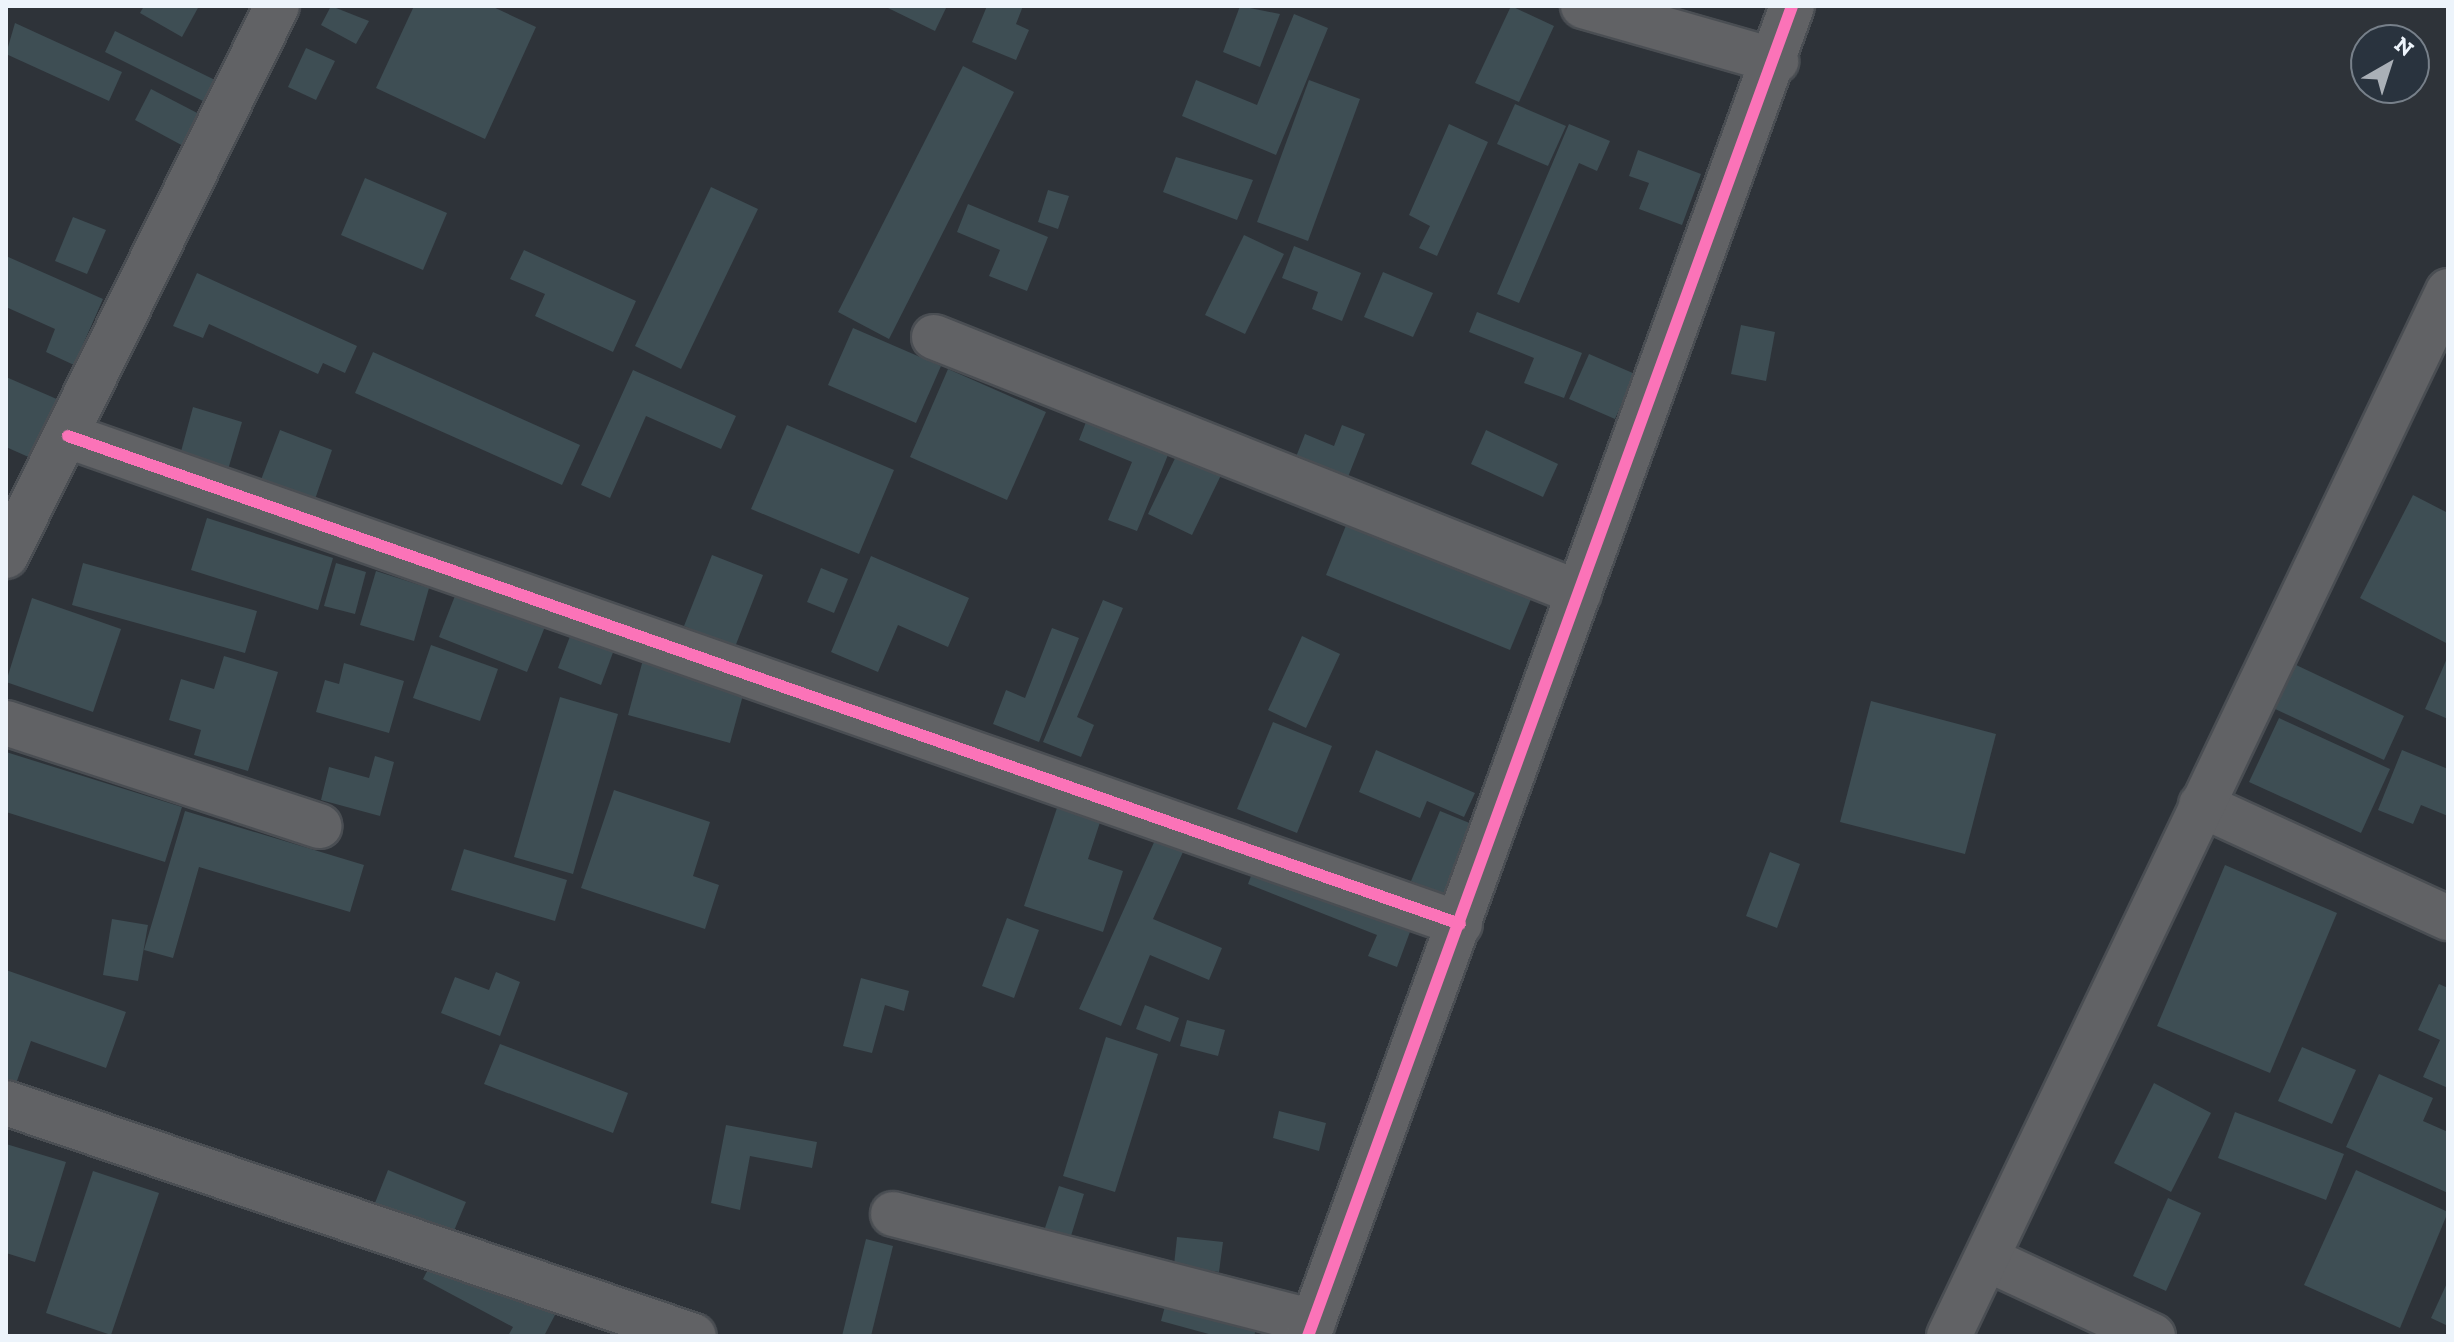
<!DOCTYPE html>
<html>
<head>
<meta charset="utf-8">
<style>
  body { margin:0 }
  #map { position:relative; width:2454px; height:1342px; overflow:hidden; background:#2e3339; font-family:"Zilla Slab",serif }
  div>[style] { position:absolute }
  .building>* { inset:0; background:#3e4e54 }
  .roads { filter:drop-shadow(2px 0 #4a4e53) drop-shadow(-2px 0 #4a4e53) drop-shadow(0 2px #4a4e53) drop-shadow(0 -2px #4a4e53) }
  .street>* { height:44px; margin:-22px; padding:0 22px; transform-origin:22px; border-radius:22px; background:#616265 }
  .cycleway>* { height:12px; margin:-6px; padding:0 6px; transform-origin:6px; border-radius:6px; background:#fb73b8 }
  span { translate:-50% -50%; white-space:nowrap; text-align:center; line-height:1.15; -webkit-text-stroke:8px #29333e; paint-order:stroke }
  .frame { position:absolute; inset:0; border:8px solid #edf4fb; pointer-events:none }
  .north { position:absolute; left:2350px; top:24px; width:80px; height:80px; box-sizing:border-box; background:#29333e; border:2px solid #77808a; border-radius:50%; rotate:39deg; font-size:22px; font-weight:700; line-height:32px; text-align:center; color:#edf4fb }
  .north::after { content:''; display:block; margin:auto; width:28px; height:36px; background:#aab0b7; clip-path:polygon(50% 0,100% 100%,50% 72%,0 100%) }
</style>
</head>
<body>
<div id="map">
  <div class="building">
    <div style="clip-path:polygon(144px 6px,199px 6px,182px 37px,140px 13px)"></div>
    <div style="clip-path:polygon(331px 6px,369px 21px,356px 44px,321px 25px)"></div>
    <div style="clip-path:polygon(414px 6px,491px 6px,536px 27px,485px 139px,376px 88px)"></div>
    <div style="clip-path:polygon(884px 6px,947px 6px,935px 31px)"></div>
    <div style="clip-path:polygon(987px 6px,1023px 6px,1016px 24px,1029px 30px,1016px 60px,972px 42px)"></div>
    <div style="clip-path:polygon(1240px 6px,1280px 14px,1260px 67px,1223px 52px)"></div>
    <div style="clip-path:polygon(1511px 6px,1554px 26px,1519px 102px,1475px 83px)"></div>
    <div style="clip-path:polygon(1294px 14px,1328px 28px,1276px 155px,1182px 116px,1196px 80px,1257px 105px)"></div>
    <div style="clip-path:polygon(15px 23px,122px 72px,109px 101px,6px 54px)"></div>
    <div style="clip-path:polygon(115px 31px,215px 80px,205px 102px,105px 52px)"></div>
    <div style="clip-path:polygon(306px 48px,335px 61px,316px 100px,288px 87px)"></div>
    <div style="clip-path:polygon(963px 66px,1014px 92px,889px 339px,838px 312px)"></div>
    <div style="clip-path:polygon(1309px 80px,1360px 99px,1308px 241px,1257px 222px)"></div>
    <div style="clip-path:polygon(151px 89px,203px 116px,187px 148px,135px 120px)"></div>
    <div style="clip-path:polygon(1515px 104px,1566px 126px,1548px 166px,1497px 144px)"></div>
    <div style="clip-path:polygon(1449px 124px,1488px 142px,1437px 256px,1419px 248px,1430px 226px,1409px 215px)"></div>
    <div style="clip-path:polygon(1569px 124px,1610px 141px,1597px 171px,1579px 163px,1519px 303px,1497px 294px)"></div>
    <div style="clip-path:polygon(1638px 150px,1701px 174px,1682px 225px,1639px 209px,1649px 183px,1629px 176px)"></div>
    <div style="clip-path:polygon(1176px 157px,1253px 180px,1237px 220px,1163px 192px)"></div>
    <div style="clip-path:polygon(365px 178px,447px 213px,423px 270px,341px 235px)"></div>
    <div style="clip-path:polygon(711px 187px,758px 209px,681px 369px,635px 346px)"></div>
    <div style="clip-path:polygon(1048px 190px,1069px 196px,1058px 229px,1038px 222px)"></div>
    <div style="clip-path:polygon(968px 204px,1048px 237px,1027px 291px,989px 276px,1000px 250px,957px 232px)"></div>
    <div style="clip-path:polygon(73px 217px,106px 230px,87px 274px,55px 261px)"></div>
    <div style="clip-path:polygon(1244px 235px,1284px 254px,1245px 334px,1205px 315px)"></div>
    <div style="clip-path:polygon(1294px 246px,1361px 273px,1342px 321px,1312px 309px,1318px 292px,1282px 278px)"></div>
    <div style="clip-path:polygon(524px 250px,636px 301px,613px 352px,535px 316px,545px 294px,510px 279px)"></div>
    <div style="clip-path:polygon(6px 256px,103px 299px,74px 365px,46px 352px,55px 329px,6px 307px)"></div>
    <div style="clip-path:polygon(1383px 272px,1433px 293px,1413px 337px,1364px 317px)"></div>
    <div style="clip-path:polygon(197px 273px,357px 346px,345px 373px,323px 363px,318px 374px,209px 324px,203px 338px,173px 326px)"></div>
    <div style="clip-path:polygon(1477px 312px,1582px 353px,1564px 398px,1524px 383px,1534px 358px,1469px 332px)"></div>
    <div style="clip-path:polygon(1741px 325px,1775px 332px,1766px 381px,1731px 374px)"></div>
    <div style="clip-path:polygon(853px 328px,941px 366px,916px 423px,828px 385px)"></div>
    <div style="clip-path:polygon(373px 352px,580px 445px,562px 485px,355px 393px)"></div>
    <div style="clip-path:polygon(1589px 354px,1635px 374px,1615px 419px,1569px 399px)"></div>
    <div style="clip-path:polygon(948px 369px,1046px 412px,1007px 500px,910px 457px)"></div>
    <div style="clip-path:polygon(633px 370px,736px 416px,721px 449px,646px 416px,610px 498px,581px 485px)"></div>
    <div style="clip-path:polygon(6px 377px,59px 400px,33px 459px,6px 447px)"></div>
    <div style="clip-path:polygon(193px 407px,242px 422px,227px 473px,179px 459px)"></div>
    <div style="clip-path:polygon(1088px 417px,1170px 450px,1137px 531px,1108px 520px,1132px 462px,1079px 440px)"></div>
    <div style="clip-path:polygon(787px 425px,894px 470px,859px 554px,751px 509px)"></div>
    <div style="clip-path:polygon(1342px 425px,1365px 434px,1346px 482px,1294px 462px,1305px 434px,1334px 446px)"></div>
    <div style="clip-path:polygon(280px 430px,332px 450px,313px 505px,259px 485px)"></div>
    <div style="clip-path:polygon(1486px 430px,1558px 464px,1543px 497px,1471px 464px)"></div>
    <div style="clip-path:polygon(1180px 448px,1224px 469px,1192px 535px,1148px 514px)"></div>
    <div style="clip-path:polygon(2413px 495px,2448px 513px,2448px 644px,2360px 598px)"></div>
    <div style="clip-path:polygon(207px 518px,333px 558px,318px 610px,191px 570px)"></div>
    <div style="clip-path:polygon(1349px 518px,1533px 594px,1510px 650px,1326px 575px)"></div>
    <div style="clip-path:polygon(712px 555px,763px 575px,735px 647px,684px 626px)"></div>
    <div style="clip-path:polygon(871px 556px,969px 598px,948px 647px,898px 625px,878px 672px,831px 652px)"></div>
    <div style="clip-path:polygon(83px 563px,257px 611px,245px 653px,72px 605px)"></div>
    <div style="clip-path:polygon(336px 563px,366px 572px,355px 614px,324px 606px)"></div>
    <div style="clip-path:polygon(821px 568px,848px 579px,834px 613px,807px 602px)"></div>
    <div style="clip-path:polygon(376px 571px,429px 588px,414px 641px,360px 625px)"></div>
    <div style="clip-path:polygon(458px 588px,546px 624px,527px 672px,439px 637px)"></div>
    <div style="clip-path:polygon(32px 598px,121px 629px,93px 712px,6px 682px)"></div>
    <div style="clip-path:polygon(1103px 600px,1123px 608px,1077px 717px,1094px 725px,1081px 757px,1043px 742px)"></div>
    <div style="clip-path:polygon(1052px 628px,1079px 638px,1039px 742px,993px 724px,1006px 690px,1025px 698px)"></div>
    <div style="clip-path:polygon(572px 631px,615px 647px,601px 685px,558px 668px)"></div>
    <div style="clip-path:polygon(1302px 636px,1340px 654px,1306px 728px,1268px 710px)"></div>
    <div style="clip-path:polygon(431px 645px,498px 669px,480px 721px,413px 698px)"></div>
    <div style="clip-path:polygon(224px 656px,278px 672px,248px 771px,194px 755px,201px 730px,169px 720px,181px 679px,214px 689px)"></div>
    <div style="clip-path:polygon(644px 656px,746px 684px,730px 743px,628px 715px)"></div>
    <div style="clip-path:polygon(2448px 656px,2448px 719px,2425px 709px)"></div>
    <div style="clip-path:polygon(344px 663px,404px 681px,389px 733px,316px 712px,325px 680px,339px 684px)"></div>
    <div style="clip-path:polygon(2294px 664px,2404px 716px,2384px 760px,2273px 708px)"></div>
    <div style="clip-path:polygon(560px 697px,618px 714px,573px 874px,514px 857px)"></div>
    <div style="clip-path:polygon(1871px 701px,1996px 734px,1965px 854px,1840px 822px)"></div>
    <div style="clip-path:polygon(2279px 718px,2390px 769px,2361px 833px,2249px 782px)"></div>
    <div style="clip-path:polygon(1273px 722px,1332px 746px,1297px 833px,1237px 809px)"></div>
    <div style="clip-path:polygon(1376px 750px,1475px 793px,1464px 817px,1427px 801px,1420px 818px,1359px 792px)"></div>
    <div style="clip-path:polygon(2402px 750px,2448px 769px,2448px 816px,2421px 805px,2413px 824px,2378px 810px)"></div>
    <div style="clip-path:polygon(6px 752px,182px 807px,165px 862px,6px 812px)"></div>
    <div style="clip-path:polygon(375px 756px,394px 762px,380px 816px,321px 800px,329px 767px,369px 778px)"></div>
    <div style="clip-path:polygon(614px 790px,710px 822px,693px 876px,719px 885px,705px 929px,581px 888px)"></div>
    <div style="clip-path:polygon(1061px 796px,1104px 810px,1088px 859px,1123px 871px,1103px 932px,1024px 906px)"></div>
    <div style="clip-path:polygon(185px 811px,364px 865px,350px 912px,199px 867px,173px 958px,144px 950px)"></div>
    <div style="clip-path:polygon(1440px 811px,1472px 824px,1443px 894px,1411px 881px)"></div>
    <div style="clip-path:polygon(1160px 829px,1187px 843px,1153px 919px,1222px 948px,1209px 980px,1150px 955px,1121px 1026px,1079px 1009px)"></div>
    <div style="clip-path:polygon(464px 849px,567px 880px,555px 921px,451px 890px)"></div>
    <div style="clip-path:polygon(1770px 852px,1800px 864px,1777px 928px,1746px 916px)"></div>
    <div style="clip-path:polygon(1257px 860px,1414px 921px,1397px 967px,1368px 956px,1377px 935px,1248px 884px)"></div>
    <div style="clip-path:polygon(2225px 865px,2337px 913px,2270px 1073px,2157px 1026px)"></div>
    <div style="clip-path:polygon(1007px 918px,1039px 930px,1014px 998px,982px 986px)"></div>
    <div style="clip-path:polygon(112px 919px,148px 925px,138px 981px,103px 975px)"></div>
    <div style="clip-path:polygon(6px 970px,126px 1012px,106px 1068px,31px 1041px,12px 1095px,6px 1093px)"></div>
    <div style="clip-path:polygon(496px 972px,520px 982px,500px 1036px,441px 1013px,455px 977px,489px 990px)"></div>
    <div style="clip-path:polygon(861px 978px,909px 991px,904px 1011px,885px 1005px,872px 1053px,843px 1046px)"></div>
    <div style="clip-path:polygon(2439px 984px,2448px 988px,2448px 1088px,2423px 1077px,2440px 1040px,2418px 1030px)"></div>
    <div style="clip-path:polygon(1145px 1005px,1179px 1018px,1170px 1042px,1136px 1029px)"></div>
    <div style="clip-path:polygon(1187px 1020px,1225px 1030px,1218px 1056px,1180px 1046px)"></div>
    <div style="clip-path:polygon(1106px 1037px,1158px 1054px,1115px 1192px,1063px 1176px)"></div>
    <div style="clip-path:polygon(500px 1044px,628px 1093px,613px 1133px,484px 1084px)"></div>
    <div style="clip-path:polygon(2302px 1047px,2356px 1070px,2332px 1124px,2278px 1101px)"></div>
    <div style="clip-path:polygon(2379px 1074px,2433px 1098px,2423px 1121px,2448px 1132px,2448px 1193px,2346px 1147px)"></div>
    <div style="clip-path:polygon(2154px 1083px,2211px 1113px,2171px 1192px,2114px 1163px)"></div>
    <div style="clip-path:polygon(1279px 1111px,1326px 1123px,1319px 1151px,1273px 1138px)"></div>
    <div style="clip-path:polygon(2235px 1112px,2344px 1154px,2326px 1200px,2218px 1158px)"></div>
    <div style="clip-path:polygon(726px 1125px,817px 1142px,812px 1168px,750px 1156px,740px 1210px,711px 1203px)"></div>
    <div style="clip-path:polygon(6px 1144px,66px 1162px,35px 1262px,6px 1253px)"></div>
    <div style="clip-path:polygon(388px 1170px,466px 1202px,448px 1245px,371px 1213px)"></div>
    <div style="clip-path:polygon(2356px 1170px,2448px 1212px,2400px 1328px,2304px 1285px)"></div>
    <div style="clip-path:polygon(93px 1171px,159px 1193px,111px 1335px,46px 1313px)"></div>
    <div style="clip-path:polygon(1059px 1186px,1084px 1194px,1070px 1239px,1044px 1231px)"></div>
    <div style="clip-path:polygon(2168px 1198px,2201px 1213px,2166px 1291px,2133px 1276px)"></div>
    <div style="clip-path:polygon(1177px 1237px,1223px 1242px,1219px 1272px,1174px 1265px)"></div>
    <div style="clip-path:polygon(866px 1239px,893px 1246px,871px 1336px,842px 1336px)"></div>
    <div style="clip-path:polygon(437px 1252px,555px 1315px,544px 1336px,508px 1336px,513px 1327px,423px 1279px)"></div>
    <div style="clip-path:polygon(2448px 1281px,2448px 1326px,2431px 1318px)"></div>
    <div style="clip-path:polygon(1168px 1295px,1259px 1320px,1254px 1336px,1216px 1336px,1161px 1321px)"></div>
  </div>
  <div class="roads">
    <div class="street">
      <div style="left:1583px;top:6px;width:201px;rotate:15.9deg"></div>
      <div style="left:934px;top:337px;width:694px;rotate:21.65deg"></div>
      <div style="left:68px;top:436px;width:1475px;rotate:19.32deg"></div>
      <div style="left:6px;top:556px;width:613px;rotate:-63.77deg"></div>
      <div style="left:6px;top:723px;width:330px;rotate:18.2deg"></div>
      <div style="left:2201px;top:805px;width:272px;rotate:24.6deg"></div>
      <div style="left:6px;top:1103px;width:726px;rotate:18.71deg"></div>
      <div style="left:893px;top:1214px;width:434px;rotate:14.4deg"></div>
      <div style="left:1987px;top:1259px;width:183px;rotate:24.9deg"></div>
      <div style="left:1308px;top:1336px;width:1415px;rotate:-70deg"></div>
      <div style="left:1949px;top:1336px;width:1158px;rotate:-64.47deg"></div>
    </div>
  </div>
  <div class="cycleway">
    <div style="left:68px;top:436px;width:1475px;rotate:19.32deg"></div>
    <div style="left:1308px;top:1336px;width:1415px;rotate:-70deg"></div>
  </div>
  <div class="frame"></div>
  <div class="north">N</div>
</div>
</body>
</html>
